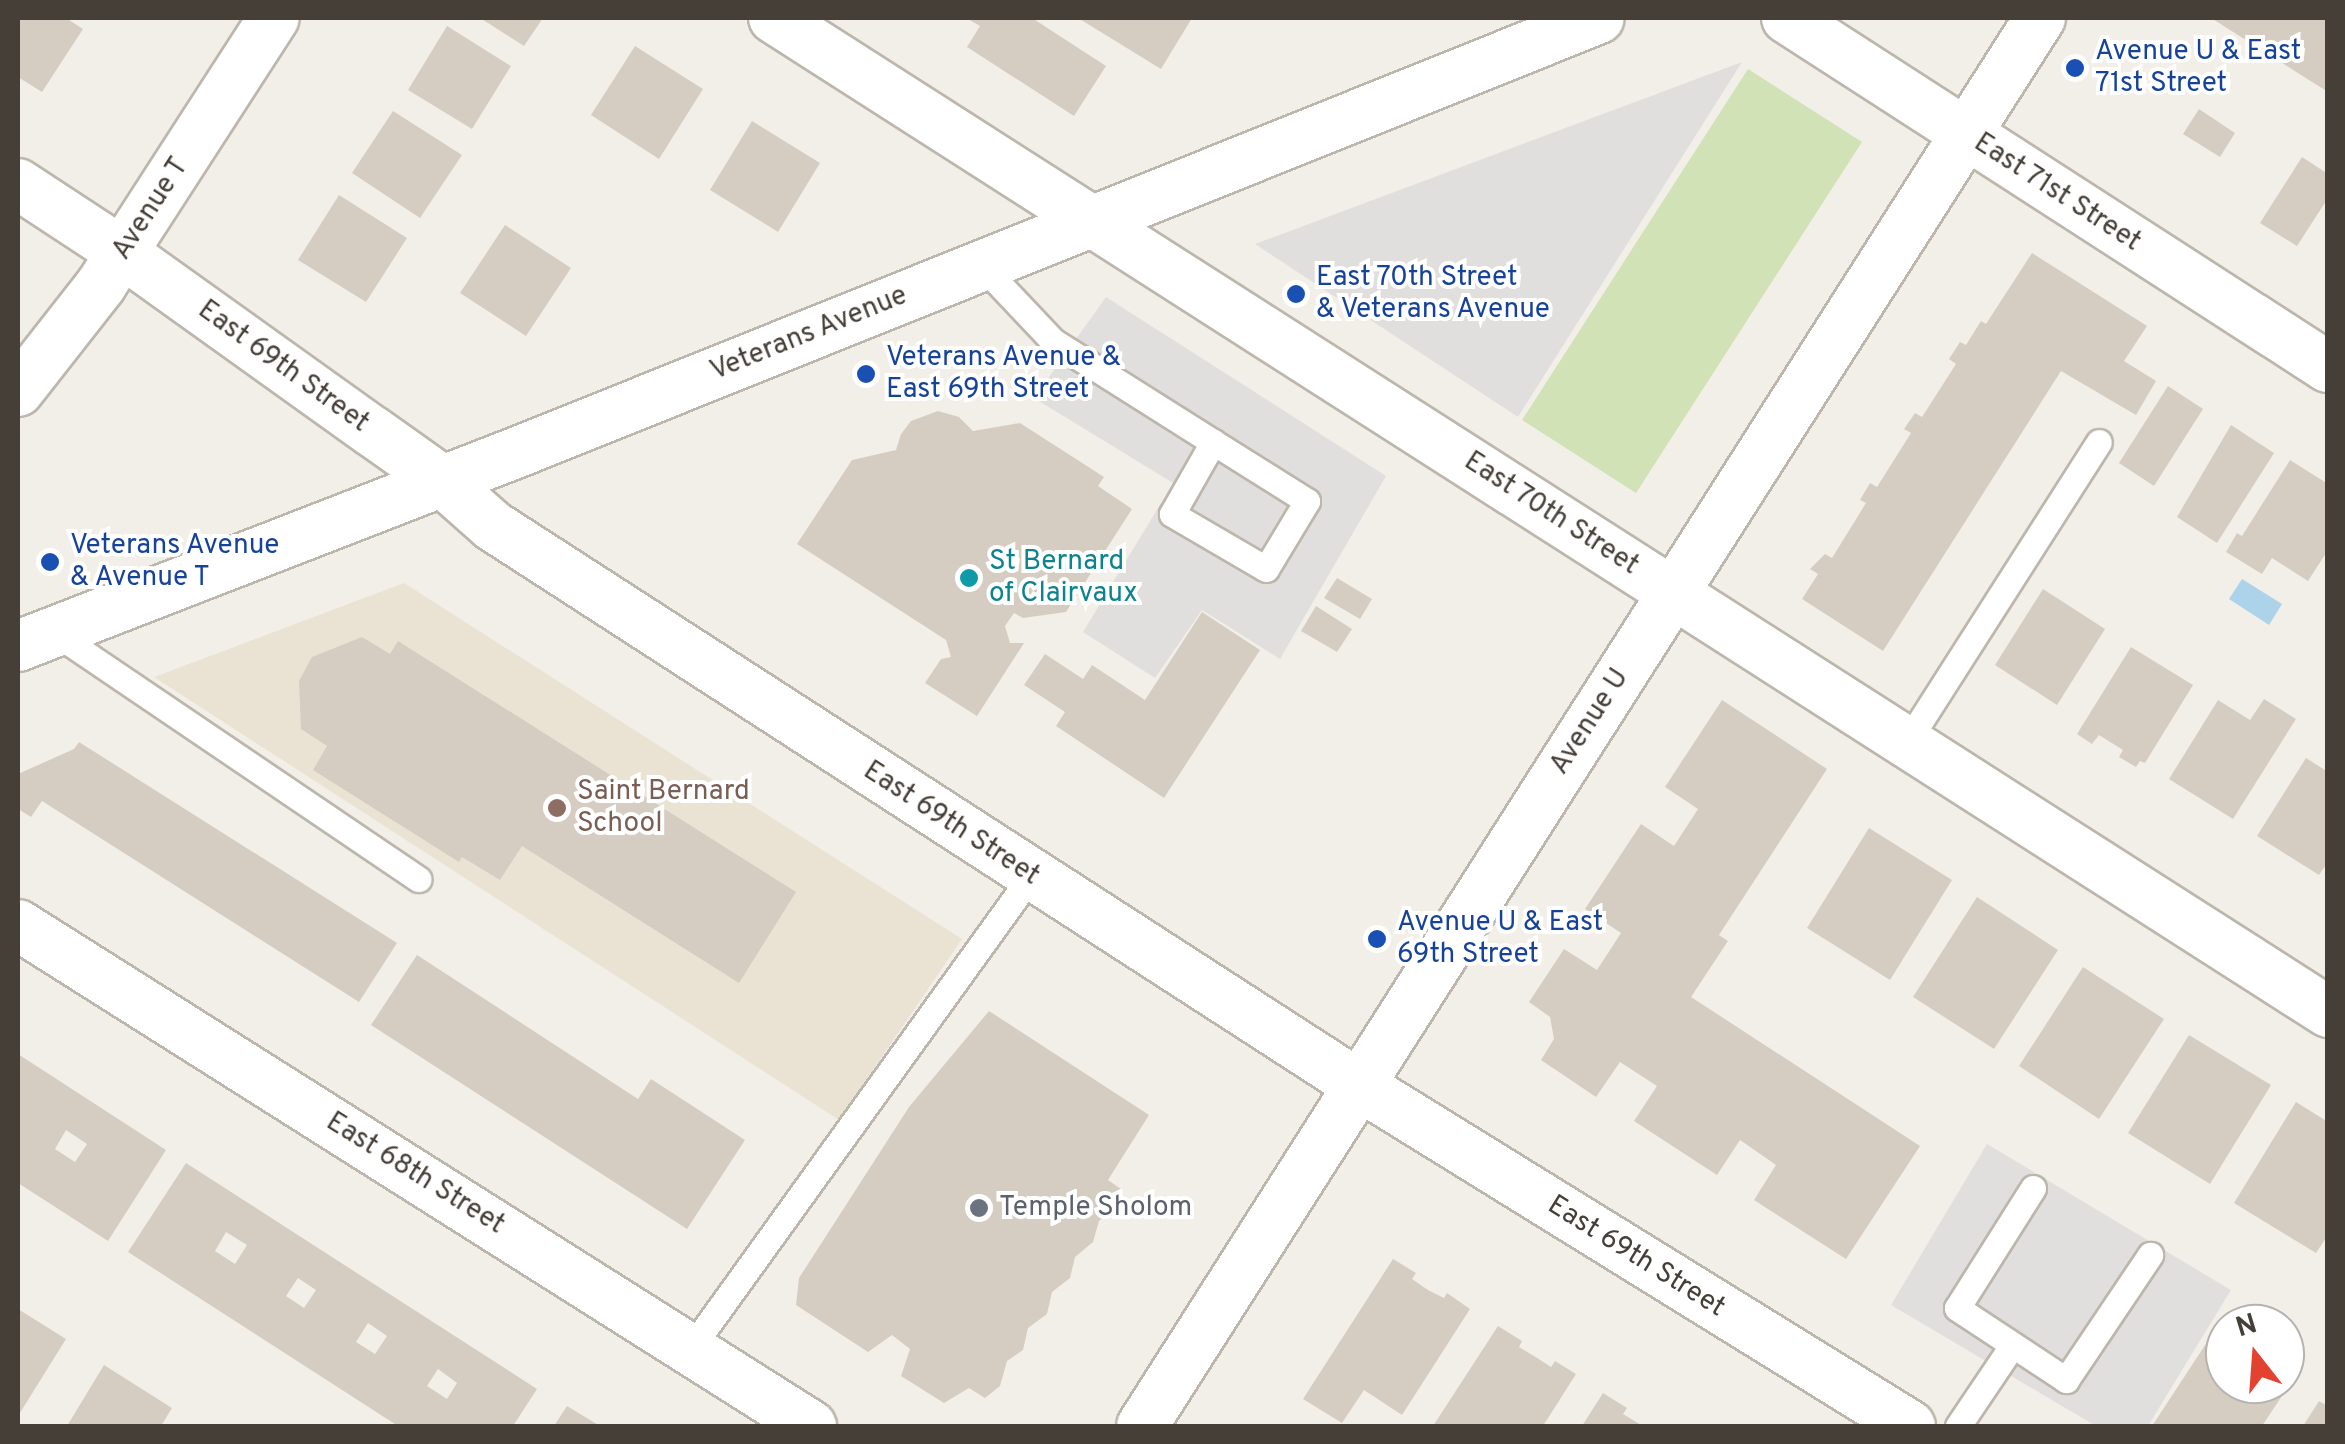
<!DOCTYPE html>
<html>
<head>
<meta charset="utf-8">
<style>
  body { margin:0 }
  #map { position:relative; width:2345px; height:1444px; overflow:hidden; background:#f2efe9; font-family:Overpass,sans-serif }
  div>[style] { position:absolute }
  .education>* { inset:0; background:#eae3d4 }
  .green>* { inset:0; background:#d0e2b6 }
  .parking>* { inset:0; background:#e1dfdd }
  .water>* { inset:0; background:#acd3e9 }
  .building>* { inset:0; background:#d6cdc2 }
  .roads { filter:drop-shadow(2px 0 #bdb6ac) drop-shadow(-2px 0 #bdb6ac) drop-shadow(0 2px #bdb6ac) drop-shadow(0 -2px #bdb6ac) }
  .lane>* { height:25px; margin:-12.5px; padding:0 12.5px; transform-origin:12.5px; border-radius:12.5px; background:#fff }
  .street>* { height:50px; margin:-25px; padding:0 25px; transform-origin:25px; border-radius:25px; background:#fff }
  .dots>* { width:28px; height:28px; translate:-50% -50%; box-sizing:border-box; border:5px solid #fff; border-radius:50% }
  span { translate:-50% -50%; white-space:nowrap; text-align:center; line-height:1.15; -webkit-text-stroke:8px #fff; paint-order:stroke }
  .transit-label { font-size:28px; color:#164399 }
  .left { translate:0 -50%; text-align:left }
  .street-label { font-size:28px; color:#453f38 }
  .culture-label { font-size:28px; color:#0d838f }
  .education-label { font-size:28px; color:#785e54 }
  .worship-label { font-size:28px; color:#5b616d }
  .frame { position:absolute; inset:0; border:20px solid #453f38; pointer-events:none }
  .north { position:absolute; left:2205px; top:1304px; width:100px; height:100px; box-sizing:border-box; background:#fff; border:2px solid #b5b2af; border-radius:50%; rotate:343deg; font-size:28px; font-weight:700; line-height:40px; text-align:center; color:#453f38 }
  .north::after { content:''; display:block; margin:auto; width:35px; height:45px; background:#e34230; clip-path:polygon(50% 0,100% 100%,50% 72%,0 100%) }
</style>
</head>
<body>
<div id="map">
  <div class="education">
    <div style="clip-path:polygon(404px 583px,962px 939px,839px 1120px,154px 677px)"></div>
  </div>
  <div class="green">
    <div style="clip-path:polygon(1748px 69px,1862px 142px,1636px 493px,1522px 420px)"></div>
  </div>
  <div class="parking">
    <div style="clip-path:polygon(1742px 62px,1518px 417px,1255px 244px)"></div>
    <div style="clip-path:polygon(1106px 297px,1386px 476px,1280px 659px,1202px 610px,1155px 678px,1083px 632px,1173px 483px,1034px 398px)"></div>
    <div style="clip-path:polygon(1987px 1144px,2231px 1290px,2148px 1426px,2096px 1426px,1891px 1305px)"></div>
  </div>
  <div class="water">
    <div style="clip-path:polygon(2242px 579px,2282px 604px,2269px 625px,2229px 599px)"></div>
  </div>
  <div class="building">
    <div style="clip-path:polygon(18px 18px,66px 18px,83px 29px,42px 92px,18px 77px)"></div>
    <div style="clip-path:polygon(480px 18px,543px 18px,524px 46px)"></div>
    <div style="clip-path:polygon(966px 18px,1032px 18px,1106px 66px,1074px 116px,967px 47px,980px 26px)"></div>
    <div style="clip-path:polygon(1078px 18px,1192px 18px,1161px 69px)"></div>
    <div style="clip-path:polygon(2211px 18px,2328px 18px,2328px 92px)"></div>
    <div style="clip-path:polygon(447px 26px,511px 66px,472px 129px,408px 90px)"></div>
    <div style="clip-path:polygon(635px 46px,703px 89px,659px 159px,591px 115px)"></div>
    <div style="clip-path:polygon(2199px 109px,2235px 133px,2220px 157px,2183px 134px)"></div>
    <div style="clip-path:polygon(393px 111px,462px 155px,420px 218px,352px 173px)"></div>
    <div style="clip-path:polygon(752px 121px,820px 163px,778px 232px,710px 190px)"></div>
    <div style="clip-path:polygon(2302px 157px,2328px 174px,2328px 198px,2297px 246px,2260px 223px)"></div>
    <div style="clip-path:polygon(339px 195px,407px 238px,366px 302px,298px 260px)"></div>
    <div style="clip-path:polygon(505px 225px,571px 268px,526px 336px,460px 293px)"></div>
    <div style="clip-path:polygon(2032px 253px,2147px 326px,2124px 361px,2156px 381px,2136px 415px,2061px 371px,1883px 651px,1802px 599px,1818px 574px,1810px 569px,1825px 554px,1832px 558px,1866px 503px,1860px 500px,1870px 483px,1877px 487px,1911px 433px,1904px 429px,1915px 413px,1922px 417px,1956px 364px,1949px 359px,1960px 342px,1966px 345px,1981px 321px,1986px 324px)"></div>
    <div style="clip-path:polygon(2168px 386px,2203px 409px,2154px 486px,2119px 463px)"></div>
    <div style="clip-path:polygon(938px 411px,959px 417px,973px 431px,1020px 423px,1104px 477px,1098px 486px,1132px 509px,1066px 612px,1023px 618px,1014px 613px,1005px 626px,1010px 643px,1024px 643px,977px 716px,925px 683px,941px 659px,951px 657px,946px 640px,797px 544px,852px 460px,896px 450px,901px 434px,911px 421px)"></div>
    <div style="clip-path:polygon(2231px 425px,2274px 453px,2217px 543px,2177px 517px)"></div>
    <div style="clip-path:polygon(2290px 460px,2328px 484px,2328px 550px,2308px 581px,2272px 558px,2262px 574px,2226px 552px,2237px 533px,2242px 536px)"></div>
    <div style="clip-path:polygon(1337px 578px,1372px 599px,1360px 619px,1324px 598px)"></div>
    <div style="clip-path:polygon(2043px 589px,2105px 629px,2057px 705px,1995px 665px)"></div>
    <div style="clip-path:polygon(1316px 606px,1352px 629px,1337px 652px,1301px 631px)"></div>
    <div style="clip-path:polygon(1202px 612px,1260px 650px,1164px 798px,1056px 726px,1065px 712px,1024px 685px,1045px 654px,1083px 679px,1092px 665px,1145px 700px)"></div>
    <div style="clip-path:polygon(362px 637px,390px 654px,398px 641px,796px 892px,739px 983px,522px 846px,500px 880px,462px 857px,459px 862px,313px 770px,327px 746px,301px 729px,299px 681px,312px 657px)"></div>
    <div style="clip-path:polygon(2131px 647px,2193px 685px,2145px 763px,2140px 761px,2136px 767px,2119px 757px,2123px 750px,2099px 735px,2092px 744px,2077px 734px)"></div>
    <div style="clip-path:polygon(2264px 699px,2296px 719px,2233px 819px,2169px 779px,2218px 700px,2250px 720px)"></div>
    <div style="clip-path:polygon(1722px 700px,1827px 769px,1719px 935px,1728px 941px,1691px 997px,1920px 1146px,1846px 1259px,1754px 1200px,1776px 1165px,1740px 1140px,1717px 1175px,1634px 1121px,1657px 1086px,1620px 1062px,1596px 1097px,1541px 1060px,1554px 1039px,1550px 1017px,1529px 1002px,1564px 949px,1597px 970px,1621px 933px,1585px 909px,1641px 824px,1674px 846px,1698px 809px,1665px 787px)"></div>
    <div style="clip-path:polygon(79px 742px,397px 943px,359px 1002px,42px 801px,31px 817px,18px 809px,18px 774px,74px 749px)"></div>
    <div style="clip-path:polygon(2306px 758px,2328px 772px,2328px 862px,2319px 875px,2257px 836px)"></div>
    <div style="clip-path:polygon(1869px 828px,1952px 880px,1890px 980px,1807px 928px)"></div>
    <div style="clip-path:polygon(1977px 897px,2058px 950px,1994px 1049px,1913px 997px)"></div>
    <div style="clip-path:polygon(417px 955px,638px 1099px,651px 1079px,745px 1140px,687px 1229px,371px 1025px)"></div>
    <div style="clip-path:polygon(2083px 967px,2164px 1019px,2099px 1119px,2019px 1066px)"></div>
    <div style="clip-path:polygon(989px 1011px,1149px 1115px,1108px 1180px,1121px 1189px,1116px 1207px,1099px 1221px,1093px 1242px,1075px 1257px,1070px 1278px,1052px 1292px,1047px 1314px,1028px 1328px,1023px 1350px,1007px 1361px,1000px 1386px,985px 1398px,969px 1388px,944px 1403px,901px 1376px,910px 1349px,892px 1335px,868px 1352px,796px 1305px,799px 1278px,909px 1107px)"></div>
    <div style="clip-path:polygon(2189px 1035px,2271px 1085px,2210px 1184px,2128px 1133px)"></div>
    <div style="clip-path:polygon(evenodd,18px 1054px,166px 1150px,108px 1241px,18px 1183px,18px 1054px,66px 1130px,87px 1144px,75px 1162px,55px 1149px,66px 1130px)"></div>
    <div style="clip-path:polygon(2296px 1102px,2328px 1122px,2328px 1235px,2316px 1253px,2234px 1203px)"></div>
    <div style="clip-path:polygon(evenodd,186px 1163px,537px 1389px,513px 1426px,398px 1426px,128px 1252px,186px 1163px,226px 1232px,247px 1245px,235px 1264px,215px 1251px,226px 1232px,186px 1163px,298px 1278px,316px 1290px,304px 1308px,286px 1296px,298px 1278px,186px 1163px,368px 1323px,387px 1336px,375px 1354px,356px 1342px,368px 1323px,186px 1163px,438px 1369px,457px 1383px,447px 1399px,427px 1386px,438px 1369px)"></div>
    <div style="clip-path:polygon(1393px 1259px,1416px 1273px,1412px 1279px,1428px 1290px,1444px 1298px,1447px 1293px,1470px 1309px,1402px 1415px,1364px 1390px,1342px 1423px,1303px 1399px)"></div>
    <div style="clip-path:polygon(18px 1309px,66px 1339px,18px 1416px)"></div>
    <div style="clip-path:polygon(1498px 1326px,1522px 1341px,1519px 1347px,1534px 1356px,1551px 1367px,1555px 1361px,1576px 1374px,1543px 1426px,1433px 1426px)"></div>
    <div style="clip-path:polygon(2213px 1333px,2225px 1341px,2225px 1384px,2285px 1384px,2285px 1380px,2290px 1384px,2262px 1426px,2152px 1426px)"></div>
    <div style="clip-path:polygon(104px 1365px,172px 1408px,161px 1426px,67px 1426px)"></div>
    <div style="clip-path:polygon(1603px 1393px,1627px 1408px,1623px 1414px,1643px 1426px,1582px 1426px)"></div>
    <div style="clip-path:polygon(2319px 1401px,2328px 1406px,2328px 1426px,2303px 1426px)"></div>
    <div style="clip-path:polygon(567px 1406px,600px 1426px,554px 1426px)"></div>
  </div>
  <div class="roads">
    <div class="lane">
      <div style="left:982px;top:266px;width:103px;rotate:46.6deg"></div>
      <div style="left:1053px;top:341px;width:189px;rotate:32.3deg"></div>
      <div style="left:1213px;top:442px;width:111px;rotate:32.1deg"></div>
      <div style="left:1307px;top:501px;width:79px;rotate:121.1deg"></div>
      <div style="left:1266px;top:569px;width:109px;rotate:-149.7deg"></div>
      <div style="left:1172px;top:514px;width:83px;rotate:-60.3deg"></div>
      <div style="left:55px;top:633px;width:439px;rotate:34.1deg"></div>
      <div style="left:1907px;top:742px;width:356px;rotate:-57.4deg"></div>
      <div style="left:2033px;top:1188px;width:142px;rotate:122.3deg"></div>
      <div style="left:1957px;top:1308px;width:131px;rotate:33.4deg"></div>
      <div style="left:2066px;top:1380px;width:151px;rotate:-56.1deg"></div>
      <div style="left:691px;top:1348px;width:582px;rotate:-54.23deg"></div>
      <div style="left:1958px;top:1426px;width:97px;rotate:-56deg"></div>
    </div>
    <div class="street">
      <div style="left:774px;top:18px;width:1845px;rotate:32.6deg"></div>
      <div style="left:1787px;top:18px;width:644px;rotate:32.83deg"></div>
      <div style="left:18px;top:184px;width:126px;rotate:33.3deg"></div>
      <div style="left:123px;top:253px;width:306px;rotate:35.6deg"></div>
      <div style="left:372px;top:431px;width:85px;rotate:35.4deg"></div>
      <div style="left:441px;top:480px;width:69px;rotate:41.5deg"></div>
      <div style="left:493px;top:526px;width:1029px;rotate:32.86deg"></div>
      <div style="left:1357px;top:1084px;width:650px;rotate:31.73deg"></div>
      <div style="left:18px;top:391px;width:135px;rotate:-51.9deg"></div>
      <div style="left:101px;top:285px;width:318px;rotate:-57.1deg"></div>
      <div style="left:18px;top:646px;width:542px;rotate:-21.21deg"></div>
      <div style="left:523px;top:450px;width:1159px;rotate:-21.87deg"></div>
      <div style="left:18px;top:925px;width:938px;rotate:32.28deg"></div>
      <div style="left:1142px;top:1426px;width:1670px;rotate:-57.47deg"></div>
    </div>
  </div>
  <div class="dots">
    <div style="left:2075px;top:68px;background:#1a4fb4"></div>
    <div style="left:1296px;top:294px;background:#1a4fb4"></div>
    <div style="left:866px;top:374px;background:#1a4fb4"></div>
    <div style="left:50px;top:562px;background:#1a4fb4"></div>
    <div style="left:969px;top:578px;background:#0f9aa8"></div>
    <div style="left:557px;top:808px;background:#8d6e63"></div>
    <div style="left:1377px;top:939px;background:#1a4fb4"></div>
    <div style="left:979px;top:1208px;background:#6b7280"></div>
  </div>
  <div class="transit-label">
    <span class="left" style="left:2095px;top:68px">Avenue U &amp; East<br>71st Street</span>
    <span class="left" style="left:1316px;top:294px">East 70th Street<br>&amp; Veterans Avenue</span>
    <span class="left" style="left:886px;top:374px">Veterans Avenue &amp;<br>East 69th Street</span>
    <span class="left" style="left:70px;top:562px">Veterans Avenue<br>&amp; Avenue T</span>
    <span class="left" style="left:1397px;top:939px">Avenue U &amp; East<br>69th Street</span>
  </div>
  <div class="street-label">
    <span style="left:2057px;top:193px;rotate:33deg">East 71st Street</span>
    <span style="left:151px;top:209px;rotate:-57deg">Avenue T</span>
    <span style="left:809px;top:334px;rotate:-22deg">Veterans Avenue</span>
    <span style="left:283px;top:367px;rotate:36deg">East 69th Street</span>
    <span style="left:1551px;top:514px;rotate:33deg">East 70th Street</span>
    <span style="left:1590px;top:722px;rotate:-57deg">Avenue U</span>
    <span style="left:951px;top:824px;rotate:33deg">East 69th Street</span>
    <span style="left:415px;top:1174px;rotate:32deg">East 68th Street</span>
    <span style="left:1636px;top:1257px;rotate:32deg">East 69th Street</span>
  </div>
  <div class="culture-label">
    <span class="left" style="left:989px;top:578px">St Bernard<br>of Clairvaux</span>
  </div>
  <div class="education-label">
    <span class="left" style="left:577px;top:808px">Saint Bernard<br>School</span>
  </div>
  <div class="worship-label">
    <span class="left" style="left:999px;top:1208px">Temple Sholom</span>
  </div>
  <div class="frame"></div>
  <div class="north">N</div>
</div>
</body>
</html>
